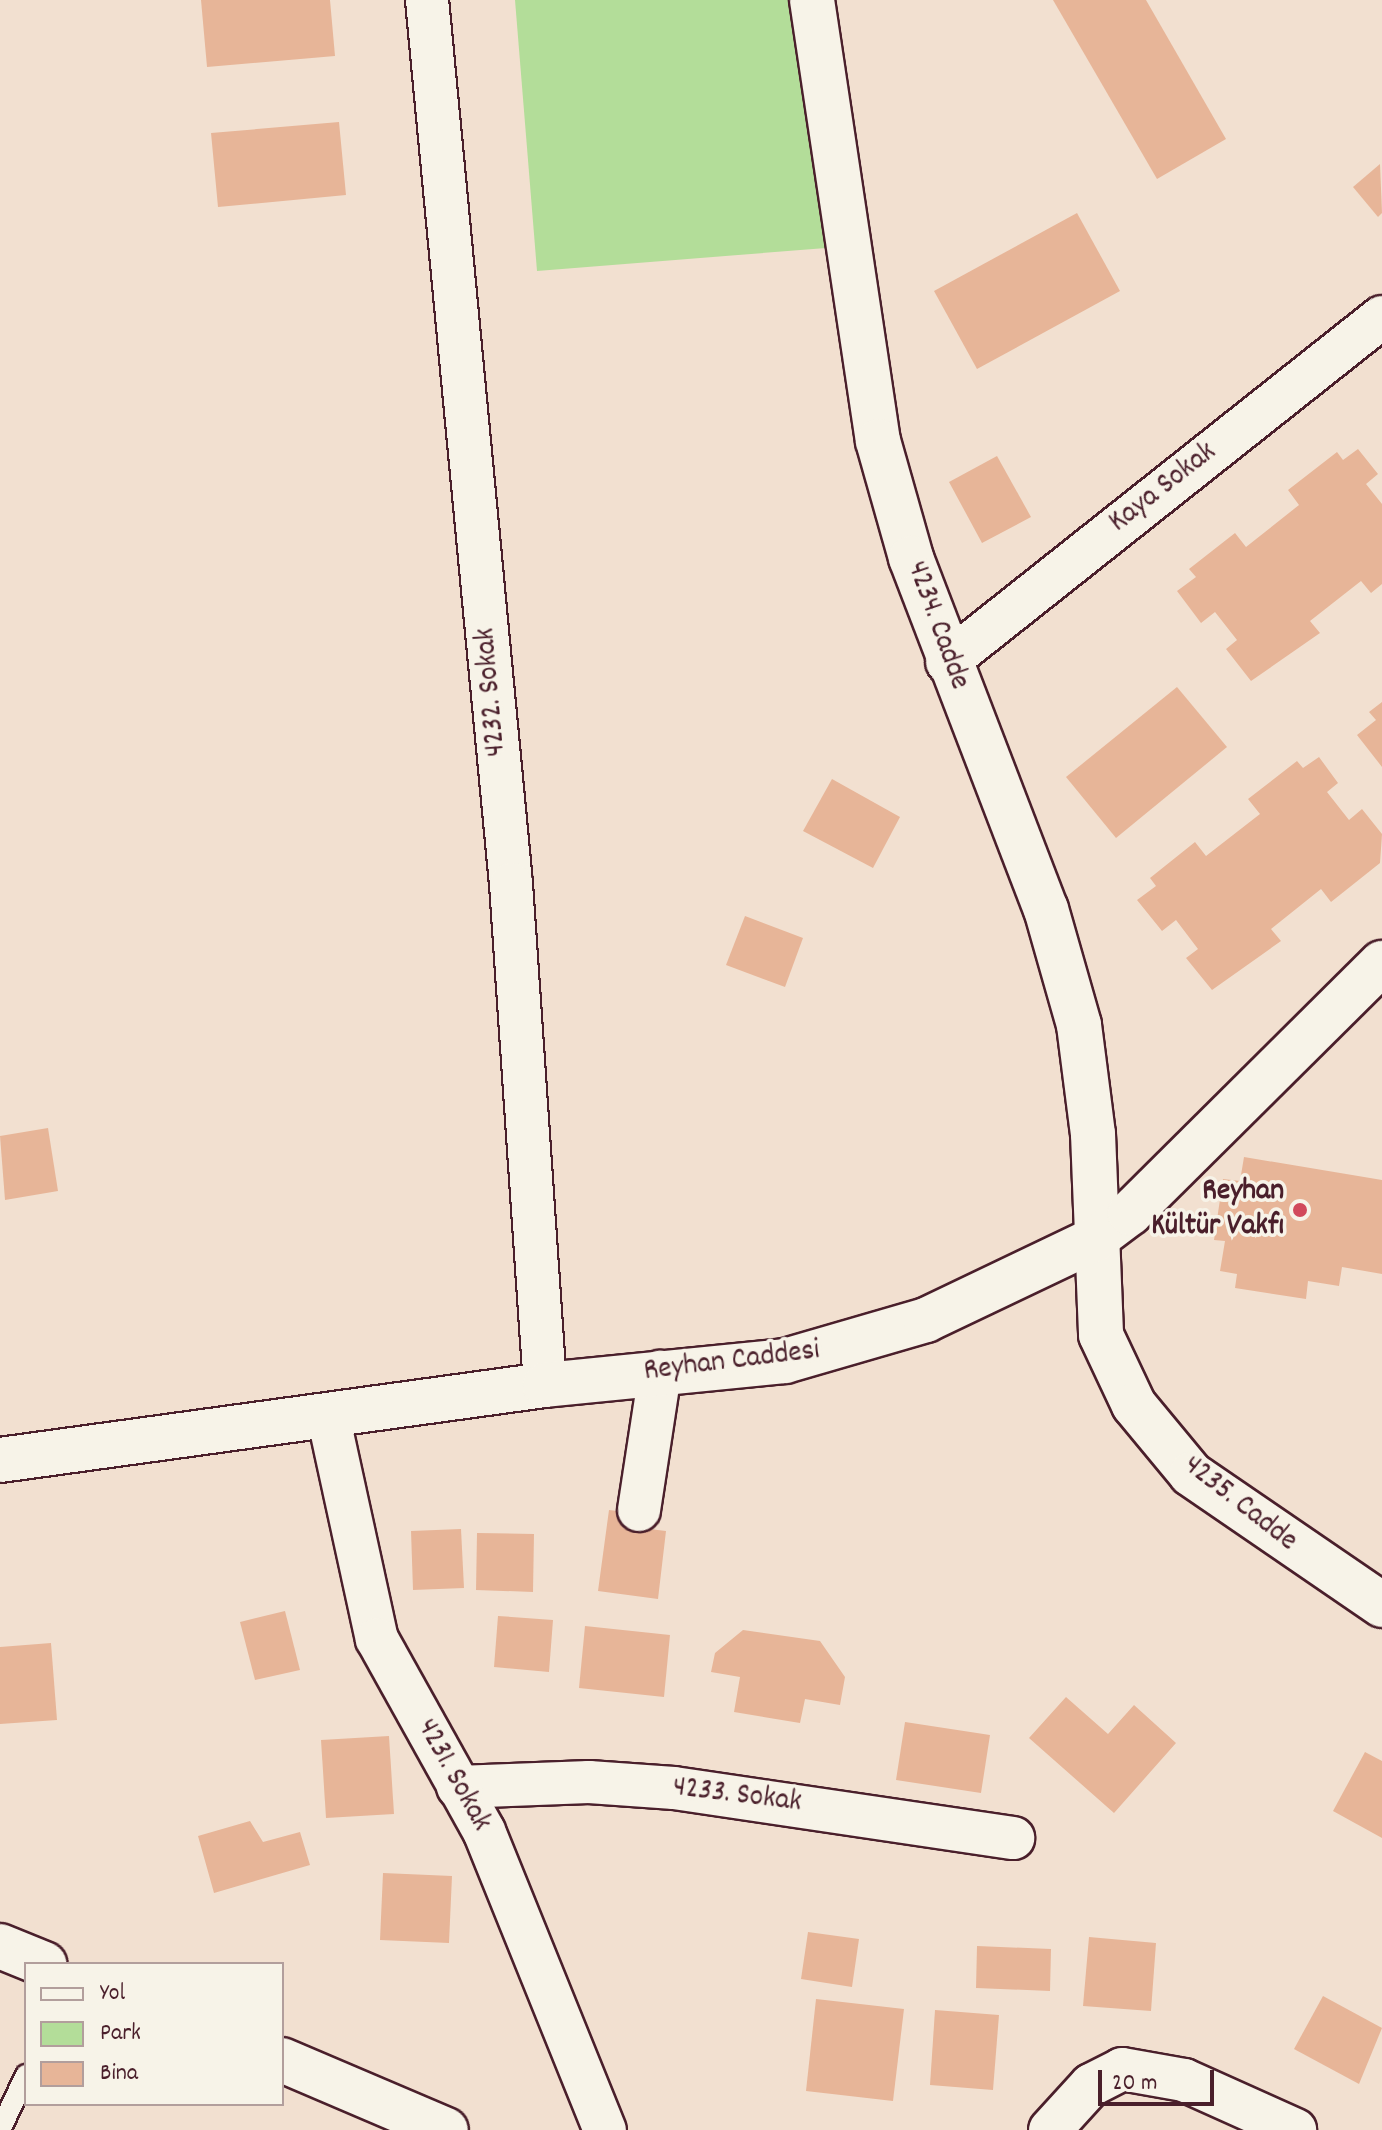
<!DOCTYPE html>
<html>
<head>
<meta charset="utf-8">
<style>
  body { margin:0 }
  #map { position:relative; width:1382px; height:2130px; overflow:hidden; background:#f2e0d0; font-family:Dekko,sans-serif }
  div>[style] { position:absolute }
  .green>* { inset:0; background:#b3dd99 }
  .building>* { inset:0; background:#e7b598 }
  .roads { filter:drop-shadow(2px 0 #4a1f2b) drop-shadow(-2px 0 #4a1f2b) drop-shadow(0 2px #4a1f2b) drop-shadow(0 -2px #4a1f2b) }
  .service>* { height:20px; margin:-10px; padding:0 10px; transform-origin:10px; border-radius:10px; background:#f7f3e8 }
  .minor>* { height:42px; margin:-21px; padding:0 21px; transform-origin:21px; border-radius:21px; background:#f7f3e8 }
  .tertiary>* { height:44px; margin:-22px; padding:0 22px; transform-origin:22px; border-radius:22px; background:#f7f3e8 }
  .dots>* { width:22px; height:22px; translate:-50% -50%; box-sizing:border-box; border:4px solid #f7f3e8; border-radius:50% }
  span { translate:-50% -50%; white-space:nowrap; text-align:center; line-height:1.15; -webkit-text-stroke:7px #f7f3e8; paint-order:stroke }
  .street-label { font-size:30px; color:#4a1f2b }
  .poi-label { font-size:30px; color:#4a1f2b; font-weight:700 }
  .right { translate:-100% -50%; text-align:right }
  .legend { position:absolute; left:24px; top:1962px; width:260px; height:144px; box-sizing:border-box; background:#f7f3e8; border:2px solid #b29e9c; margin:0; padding:10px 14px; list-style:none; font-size:24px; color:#4a1f2b }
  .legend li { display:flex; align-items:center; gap:16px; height:40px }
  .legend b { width:40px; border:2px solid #b29e9c }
  .scale { position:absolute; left:1098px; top:2070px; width:116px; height:36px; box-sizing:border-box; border:4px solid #4a1f2b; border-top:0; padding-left:10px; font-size:24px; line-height:28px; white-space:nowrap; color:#4a1f2b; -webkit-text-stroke:6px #f7f3e8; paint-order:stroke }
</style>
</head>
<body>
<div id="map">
  <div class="green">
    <div style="clip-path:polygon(515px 0,789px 0,826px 248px,537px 271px)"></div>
  </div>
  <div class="building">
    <div style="clip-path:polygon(201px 0,330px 0,335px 56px,207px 67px)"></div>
    <div style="clip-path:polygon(1053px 0,1146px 0,1226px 139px,1157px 179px)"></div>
    <div style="clip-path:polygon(339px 122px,346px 195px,218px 207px,211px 133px)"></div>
    <div style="clip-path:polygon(1380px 164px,1382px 213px,1378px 217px,1353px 187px)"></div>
    <div style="clip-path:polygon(1077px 213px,1120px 291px,977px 369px,934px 291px)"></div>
    <div style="clip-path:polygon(1358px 449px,1378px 474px,1366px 484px,1382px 504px,1382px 584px,1371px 593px,1361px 581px,1310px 621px,1320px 633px,1251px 681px,1226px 649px,1237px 640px,1215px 612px,1201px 623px,1177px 591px,1196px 577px,1189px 569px,1235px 533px,1246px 547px,1299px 505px,1288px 490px,1337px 452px,1343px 460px)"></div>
    <div style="clip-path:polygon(997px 456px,1031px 517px,982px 543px,949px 482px)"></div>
    <div style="clip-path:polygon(1177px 687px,1227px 747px,1116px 838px,1066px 777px)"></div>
    <div style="clip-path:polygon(1382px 702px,1382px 767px,1357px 735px,1376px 720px,1369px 712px)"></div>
    <div style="clip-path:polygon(1319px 757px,1338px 783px,1327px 792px,1349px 820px,1362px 809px,1382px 834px,1380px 863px,1331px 902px,1321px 889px,1271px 929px,1281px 941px,1212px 990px,1186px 958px,1198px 949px,1176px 920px,1162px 931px,1137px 900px,1156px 886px,1150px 878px,1195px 842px,1206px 856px,1260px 814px,1248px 799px,1297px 761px,1303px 768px)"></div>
    <div style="clip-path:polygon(832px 779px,900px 817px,873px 868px,803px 831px)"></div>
    <div style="clip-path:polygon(745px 916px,803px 938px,785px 987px,726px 965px)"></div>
    <div style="clip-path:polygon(48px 1128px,58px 1191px,5px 1200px,0 1136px)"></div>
    <div style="clip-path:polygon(1244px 1157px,1382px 1180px,1382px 1274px,1342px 1267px,1339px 1286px,1308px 1281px,1306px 1299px,1235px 1288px,1237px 1274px,1220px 1271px,1225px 1241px,1214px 1240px,1223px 1179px,1240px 1181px)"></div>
    <div style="clip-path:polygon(609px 1510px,635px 1513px,633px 1527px,666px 1531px,658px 1599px,598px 1591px)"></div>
    <div style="clip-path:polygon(461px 1529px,464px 1588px,413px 1590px,411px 1531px)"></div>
    <div style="clip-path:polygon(477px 1533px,534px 1534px,533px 1592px,476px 1590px)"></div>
    <div style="clip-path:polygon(285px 1611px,300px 1670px,255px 1680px,240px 1622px)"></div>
    <div style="clip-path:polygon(498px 1616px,553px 1620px,549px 1672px,494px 1667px)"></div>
    <div style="clip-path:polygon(585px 1626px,670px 1635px,664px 1697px,579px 1688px)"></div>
    <div style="clip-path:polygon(743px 1630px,820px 1641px,845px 1677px,840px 1705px,805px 1699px,800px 1723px,734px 1712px,740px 1677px,711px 1672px,715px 1653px)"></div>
    <div style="clip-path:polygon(51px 1643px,57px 1720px,0 1724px,0 1647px)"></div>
    <div style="clip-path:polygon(1066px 1697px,1108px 1734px,1134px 1705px,1176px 1743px,1114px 1813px,1029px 1738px)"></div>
    <div style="clip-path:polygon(905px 1722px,990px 1735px,981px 1793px,896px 1780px)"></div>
    <div style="clip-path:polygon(389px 1736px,394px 1814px,326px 1818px,321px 1740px)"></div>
    <div style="clip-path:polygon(1365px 1752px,1382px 1761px,1382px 1838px,1333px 1811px)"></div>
    <div style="clip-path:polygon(250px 1821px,263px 1842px,300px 1832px,310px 1865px,214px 1893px,198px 1836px)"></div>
    <div style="clip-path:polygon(383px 1873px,452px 1876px,449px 1943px,380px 1940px)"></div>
    <div style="clip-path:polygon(808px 1932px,859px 1939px,852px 1987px,801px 1979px)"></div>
    <div style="clip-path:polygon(1089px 1937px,1156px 1943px,1151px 2011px,1083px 2006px)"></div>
    <div style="clip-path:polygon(977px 1946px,1051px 1949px,1050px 1991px,976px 1988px)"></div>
    <div style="clip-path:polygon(1323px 1996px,1382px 2028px,1359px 2084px,1294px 2049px)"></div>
    <div style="clip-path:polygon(816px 1999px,904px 2009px,893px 2101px,806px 2091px)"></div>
    <div style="clip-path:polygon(935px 2010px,999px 2015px,993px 2090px,930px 2085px)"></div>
  </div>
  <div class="roads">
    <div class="service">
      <div style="left:0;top:2130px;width:61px;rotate:-64.7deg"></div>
    </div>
    <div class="minor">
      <div style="left:427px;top:0;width:888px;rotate:84.57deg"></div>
      <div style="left:511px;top:884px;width:502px;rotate:86.12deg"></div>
      <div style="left:947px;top:662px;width:555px;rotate:-38.42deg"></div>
      <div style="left:328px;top:1415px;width:229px;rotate:77.7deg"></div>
      <div style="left:377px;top:1639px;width:220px;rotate:60.9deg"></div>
      <div style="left:484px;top:1831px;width:323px;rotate:68deg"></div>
      <div style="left:639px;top:1510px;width:140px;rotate:-81.3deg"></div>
      <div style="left:458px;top:1787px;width:131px;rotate:-2.2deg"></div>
      <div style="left:589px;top:1782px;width:85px;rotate:4deg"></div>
      <div style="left:674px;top:1788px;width:343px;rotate:8.4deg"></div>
      <div style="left:1050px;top:2130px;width:61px;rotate:-47.7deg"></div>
      <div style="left:1091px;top:2085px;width:35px;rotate:-27deg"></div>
      <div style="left:1122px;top:2069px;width:63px;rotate:10.1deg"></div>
      <div style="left:1184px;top:2080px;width:122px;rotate:24.2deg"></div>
    </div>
    <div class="tertiary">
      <div style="left:812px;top:0;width:446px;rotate:81.5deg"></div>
      <div style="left:878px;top:441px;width:122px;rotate:74.2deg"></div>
      <div style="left:911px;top:558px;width:376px;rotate:69deg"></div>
      <div style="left:1046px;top:909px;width:121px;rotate:74.1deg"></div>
      <div style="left:1079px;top:1025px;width:110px;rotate:82.7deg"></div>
      <div style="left:1093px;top:1134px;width:201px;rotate:87.7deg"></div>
      <div style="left:1101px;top:1335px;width:77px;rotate:64.8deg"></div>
      <div style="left:1134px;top:1405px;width:89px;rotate:50.4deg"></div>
      <div style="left:1191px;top:1474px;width:232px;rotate:34.4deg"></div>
      <div style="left:0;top:1460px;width:550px;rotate:-7.84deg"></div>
      <div style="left:545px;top:1385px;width:241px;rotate:-5.7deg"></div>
      <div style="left:785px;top:1361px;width:147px;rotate:-16.2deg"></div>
      <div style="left:926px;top:1320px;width:186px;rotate:-25.5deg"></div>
      <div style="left:1094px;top:1240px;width:45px;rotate:-36.9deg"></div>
      <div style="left:1130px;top:1213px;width:355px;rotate:-44.8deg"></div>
      <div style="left:0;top:1946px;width:48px;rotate:22.2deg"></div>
      <div style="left:282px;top:2060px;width:178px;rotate:23.1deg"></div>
    </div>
  </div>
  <div class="dots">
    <div style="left:1300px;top:1210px;background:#d1495b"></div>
  </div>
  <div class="street-label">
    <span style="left:1164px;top:489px;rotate:-38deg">Kaya Sokak</span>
    <span style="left:936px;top:626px;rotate:70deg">4234. Cadde</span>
    <span style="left:493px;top:692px;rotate:-95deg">4232. Sokak</span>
    <span style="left:732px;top:1363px;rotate:-7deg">Reyhan Caddesi</span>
    <span style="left:1239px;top:1505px;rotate:38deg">4235. Cadde</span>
    <span style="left:452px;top:1776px;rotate:61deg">4231. Sokak</span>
    <span style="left:737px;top:1797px;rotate:7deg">4233. Sokak</span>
  </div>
  <div class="poi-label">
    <span class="right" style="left:1284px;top:1210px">Reyhan<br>Kültür Vakfı</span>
  </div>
  <ul class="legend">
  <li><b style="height:10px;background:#f7f3e8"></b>Yol</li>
  <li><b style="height:22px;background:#b3dd99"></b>Park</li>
  <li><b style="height:22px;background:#e7b598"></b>Bina</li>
  </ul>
  <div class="scale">20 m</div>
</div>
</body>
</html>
